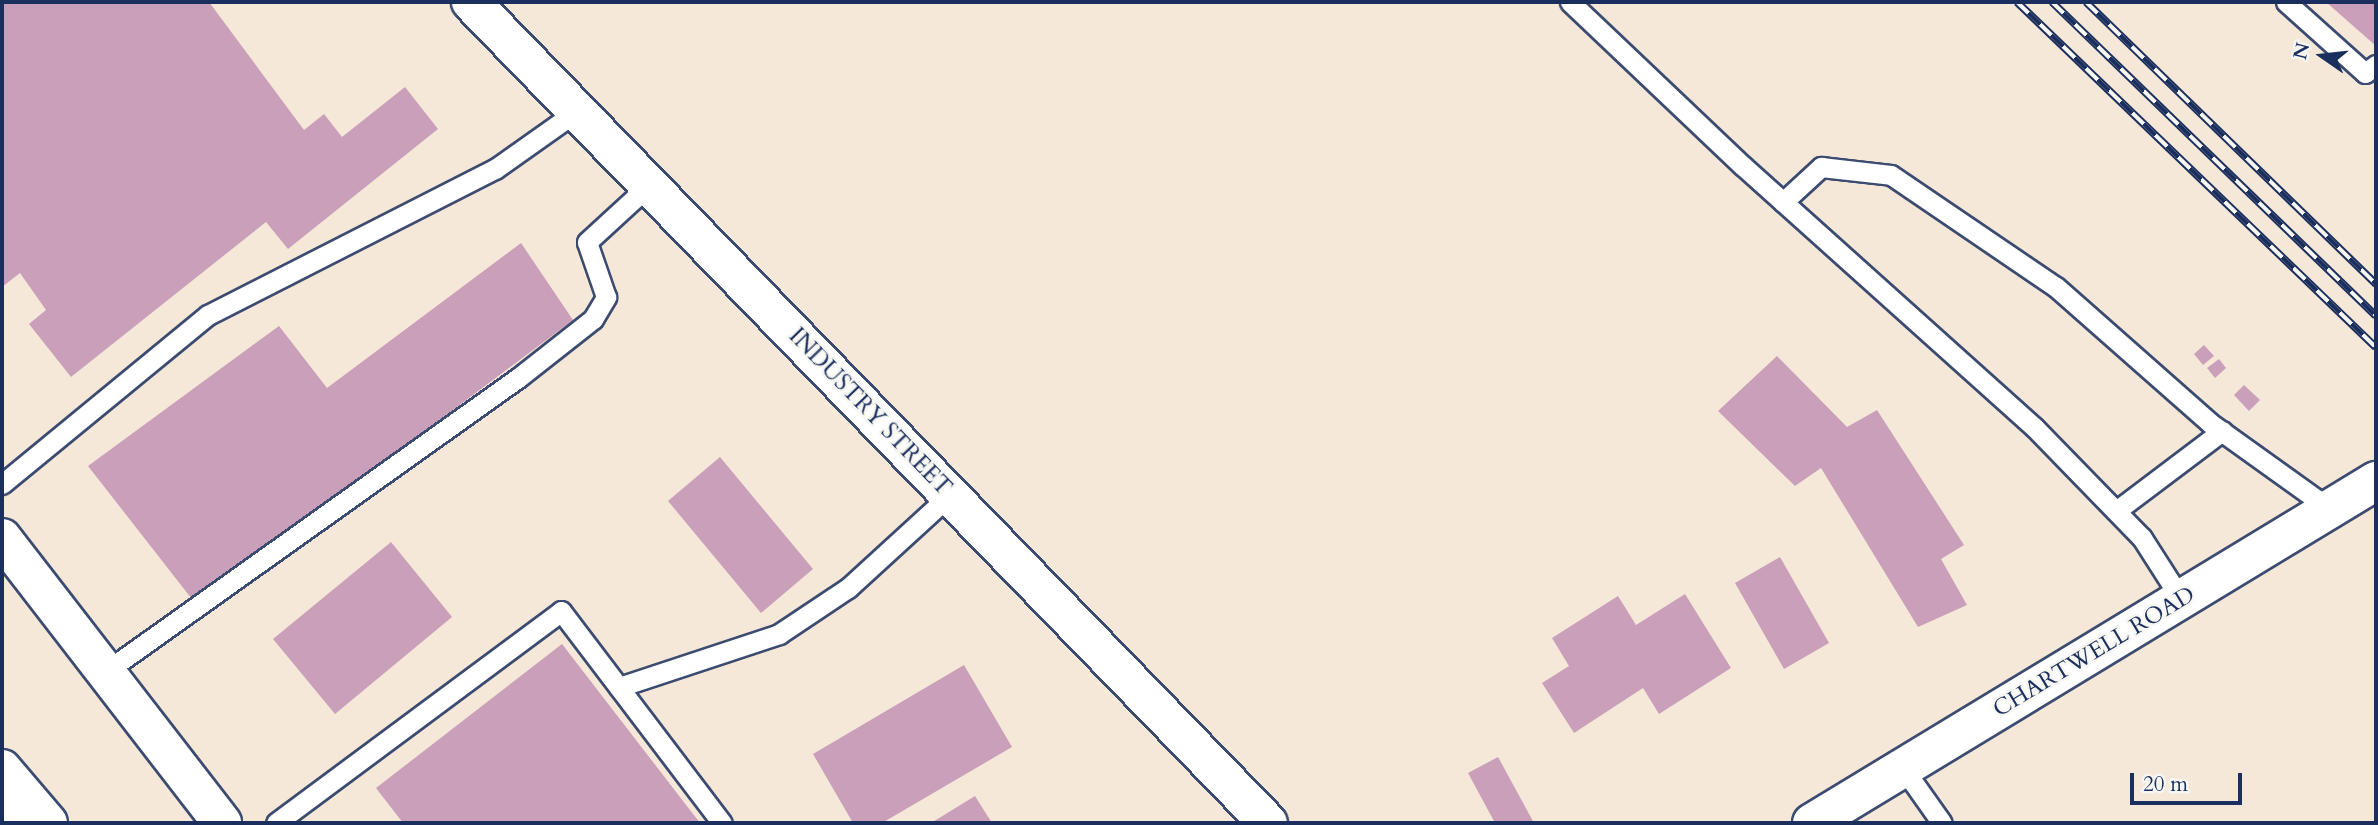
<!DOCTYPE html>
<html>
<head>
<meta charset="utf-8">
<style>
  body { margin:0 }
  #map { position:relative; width:2378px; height:825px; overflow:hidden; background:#f5e8d8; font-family:Cardo,serif }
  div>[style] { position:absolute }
  .building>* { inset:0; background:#c99fba }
  .roads { filter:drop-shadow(2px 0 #3c4b70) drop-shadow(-2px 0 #3c4b70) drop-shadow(0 2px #3c4b70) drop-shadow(0 -2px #3c4b70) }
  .lane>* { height:19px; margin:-9.5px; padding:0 9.5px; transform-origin:9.5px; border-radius:9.5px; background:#fff }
  .street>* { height:38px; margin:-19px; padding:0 19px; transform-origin:19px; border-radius:19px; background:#fff }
  .secondary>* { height:38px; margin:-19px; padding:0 19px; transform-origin:19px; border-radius:19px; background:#fff }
  .highway>* { height:38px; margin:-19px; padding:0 19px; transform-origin:19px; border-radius:19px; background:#fff }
  .rail>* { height:8px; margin-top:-4px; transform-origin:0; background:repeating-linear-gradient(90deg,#f6f6f2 0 16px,#1b2f5e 0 32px); box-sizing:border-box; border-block:2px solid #1b2f5e }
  span { translate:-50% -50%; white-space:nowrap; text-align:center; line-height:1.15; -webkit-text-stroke:5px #f6f6f2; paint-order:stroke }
  .street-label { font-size:23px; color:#1b2f5e }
  .frame { position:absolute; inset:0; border:4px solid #1b2f5e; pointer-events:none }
  .north { position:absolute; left:2287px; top:21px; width:70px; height:70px; -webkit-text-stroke:5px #f6f6f2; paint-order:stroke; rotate:284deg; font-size:19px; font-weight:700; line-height:28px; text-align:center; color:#1b2f5e }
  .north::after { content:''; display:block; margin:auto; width:24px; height:32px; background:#1b2f5e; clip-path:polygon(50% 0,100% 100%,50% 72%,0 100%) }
  .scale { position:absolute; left:2130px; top:773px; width:112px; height:32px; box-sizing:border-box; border:4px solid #1b2f5e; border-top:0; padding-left:9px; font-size:21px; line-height:24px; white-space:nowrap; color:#1b2f5e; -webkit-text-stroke:5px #f6f6f2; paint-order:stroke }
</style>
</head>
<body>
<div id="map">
  <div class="building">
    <div style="clip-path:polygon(2px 2px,209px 2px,304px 130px,324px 114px,342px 137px,405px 87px,438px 129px,288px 249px,266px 222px,71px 377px,29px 324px,46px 310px,20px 273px,2px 287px)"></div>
    <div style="clip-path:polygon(2326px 2px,2376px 2px,2376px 46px)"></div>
    <div style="clip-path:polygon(521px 243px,573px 320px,195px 603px,88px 466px,279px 326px,327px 388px)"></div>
    <div style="clip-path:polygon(2204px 345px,2214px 356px,2203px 365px,2194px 354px)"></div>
    <div style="clip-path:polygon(1777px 356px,1847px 427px,1877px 410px,1964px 545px,1941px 559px,1967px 605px,1918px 627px,1821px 468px,1795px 486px,1718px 411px)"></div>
    <div style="clip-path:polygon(2219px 359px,2226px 368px,2215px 378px,2207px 368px)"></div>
    <div style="clip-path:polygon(2244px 385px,2260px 400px,2249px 411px,2234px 395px)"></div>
    <div style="clip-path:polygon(720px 457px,813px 569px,761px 613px,668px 501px)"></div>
    <div style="clip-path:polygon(391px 542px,452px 617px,335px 714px,273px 639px)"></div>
    <div style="clip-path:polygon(1780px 557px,1829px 643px,1784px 669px,1735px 583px)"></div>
    <div style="clip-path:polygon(1685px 594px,1731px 668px,1659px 714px,1643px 688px,1574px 733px,1542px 683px,1569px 666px,1552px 638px,1618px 596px,1636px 625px)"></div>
    <div style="clip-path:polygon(562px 644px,700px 823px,403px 823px,376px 788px)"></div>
    <div style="clip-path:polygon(964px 665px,1012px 747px,882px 823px,853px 823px,813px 754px)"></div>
    <div style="clip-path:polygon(1498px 757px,1534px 823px,1495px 823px,1468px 773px)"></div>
    <div style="clip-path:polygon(975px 796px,992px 823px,931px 823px)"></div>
  </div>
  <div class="roads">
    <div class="lane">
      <div style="left:1570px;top:2px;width:238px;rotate:43.5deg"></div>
      <div style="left:1743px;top:166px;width:392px;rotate:41.9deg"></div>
      <div style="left:2035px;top:428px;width:153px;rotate:45.8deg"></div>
      <div style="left:2142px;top:538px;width:72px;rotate:57.4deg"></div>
      <div style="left:2286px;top:2px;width:106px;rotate:41.9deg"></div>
      <div style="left:2365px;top:73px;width:14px;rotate:-36deg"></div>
      <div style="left:1783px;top:202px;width:52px;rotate:-42.6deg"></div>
      <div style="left:1821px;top:167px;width:70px;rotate:6.5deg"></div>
      <div style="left:1891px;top:175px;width:199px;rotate:34.2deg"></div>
      <div style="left:2056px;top:287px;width:205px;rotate:41.4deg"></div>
      <div style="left:2210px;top:423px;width:148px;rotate:35.6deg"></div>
      <div style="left:2px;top:484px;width:266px;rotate:-39.4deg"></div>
      <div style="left:208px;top:315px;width:322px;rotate:-27deg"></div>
      <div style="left:495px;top:169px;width:100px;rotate:-35.3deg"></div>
      <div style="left:2116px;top:511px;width:133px;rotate:-37deg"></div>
      <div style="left:105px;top:672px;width:507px;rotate:-35.45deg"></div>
      <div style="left:518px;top:378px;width:95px;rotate:-38.2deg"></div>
      <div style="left:593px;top:319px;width:26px;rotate:-59deg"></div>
      <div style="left:606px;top:297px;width:58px;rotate:-109.1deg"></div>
      <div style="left:587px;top:242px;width:84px;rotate:-42.6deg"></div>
      <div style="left:619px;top:687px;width:169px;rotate:-18.3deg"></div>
      <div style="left:779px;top:634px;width:83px;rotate:-33.7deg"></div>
      <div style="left:848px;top:588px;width:138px;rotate:-42.4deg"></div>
      <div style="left:1903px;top:768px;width:67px;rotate:54.7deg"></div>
      <div style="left:276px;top:823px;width:355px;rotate:-36.6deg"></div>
      <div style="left:561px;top:611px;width:266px;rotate:52.8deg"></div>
    </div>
    <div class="street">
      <div style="left:471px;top:2px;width:1144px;rotate:45.85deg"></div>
    </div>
    <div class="secondary">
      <div style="left:2px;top:538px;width:360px;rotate:52.3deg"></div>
      <div style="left:1812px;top:823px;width:660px;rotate:-31.23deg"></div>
    </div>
    <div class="highway">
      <div style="left:2px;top:769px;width:71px;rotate:49.6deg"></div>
      <div style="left:2px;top:813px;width:13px;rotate:48deg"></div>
    </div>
  </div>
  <div class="rail">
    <div style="left:2017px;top:2px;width:498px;rotate:43.9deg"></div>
    <div style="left:2052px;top:2px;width:451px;rotate:44.1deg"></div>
    <div style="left:2086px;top:2px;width:405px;rotate:44.2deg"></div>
  </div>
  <div class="street-label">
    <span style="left:870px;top:412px;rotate:46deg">INDUSTRY STREET</span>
    <span style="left:2094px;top:652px;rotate:-31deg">CHARTWELL ROAD</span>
  </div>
  <div class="frame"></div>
  <div class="north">N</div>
  <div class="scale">20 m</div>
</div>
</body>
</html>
